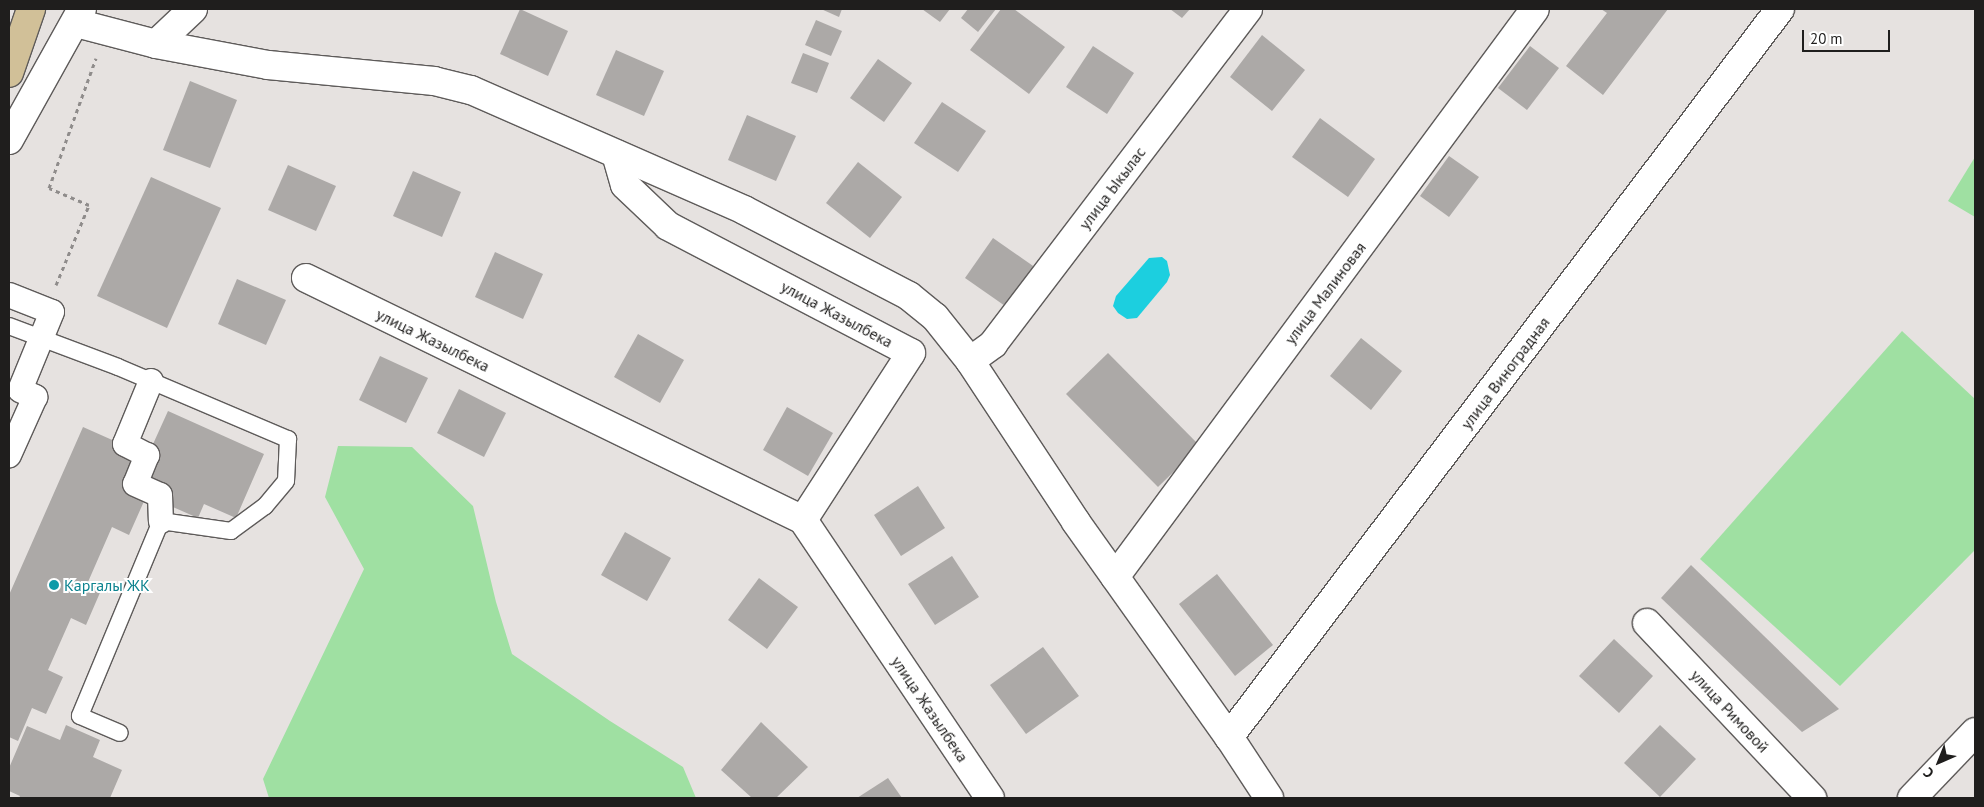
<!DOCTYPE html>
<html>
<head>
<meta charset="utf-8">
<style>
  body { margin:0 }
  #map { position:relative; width:1984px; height:807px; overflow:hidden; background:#e6e2e0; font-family:"PT Sans",sans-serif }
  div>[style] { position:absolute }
  .green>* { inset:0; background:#9fe0a2 }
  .water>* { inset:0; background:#1ccfdf }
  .building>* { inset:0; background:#aca9a7 }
  .path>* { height:3px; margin-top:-1.5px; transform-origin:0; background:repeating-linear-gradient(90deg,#8f8c8b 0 4px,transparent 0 8px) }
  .roads { filter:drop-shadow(1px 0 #5e5b5a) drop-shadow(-1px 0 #5e5b5a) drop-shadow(0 1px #5e5b5a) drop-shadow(0 -1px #5e5b5a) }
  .service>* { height:16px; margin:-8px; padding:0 8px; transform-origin:8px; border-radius:8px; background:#fff }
  .pedestrian>* { height:24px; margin:-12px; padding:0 12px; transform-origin:12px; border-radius:12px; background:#fff }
  .minor>* { height:28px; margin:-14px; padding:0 14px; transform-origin:14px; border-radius:14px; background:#fff }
  .tertiary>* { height:28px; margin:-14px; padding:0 14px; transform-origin:14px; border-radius:14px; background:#fff }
  .primary>* { height:28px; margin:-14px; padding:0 14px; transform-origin:14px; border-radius:14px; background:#d1c098 }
  .dots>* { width:14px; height:14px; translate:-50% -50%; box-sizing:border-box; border:2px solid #fff; border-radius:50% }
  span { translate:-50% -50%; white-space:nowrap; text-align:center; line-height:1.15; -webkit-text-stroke:4px #fff; paint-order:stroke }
  .street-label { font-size:16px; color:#1f1e1d }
  .culture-label { font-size:16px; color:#0d838f }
  .left { translate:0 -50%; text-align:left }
  .frame { position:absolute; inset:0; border:10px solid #1f1e1d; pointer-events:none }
  .north { position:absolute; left:1914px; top:737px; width:50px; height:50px; -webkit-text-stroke:4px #fff; paint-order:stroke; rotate:224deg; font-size:14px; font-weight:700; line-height:20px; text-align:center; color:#1f1e1d }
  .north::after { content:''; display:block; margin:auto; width:18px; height:22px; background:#1f1e1d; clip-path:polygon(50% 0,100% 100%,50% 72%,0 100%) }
  .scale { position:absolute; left:1802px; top:30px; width:88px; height:22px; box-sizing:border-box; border:2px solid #1f1e1d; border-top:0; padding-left:6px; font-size:15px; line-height:18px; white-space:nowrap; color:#1f1e1d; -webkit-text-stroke:4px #fff; paint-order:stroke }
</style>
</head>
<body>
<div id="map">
  <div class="green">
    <div style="clip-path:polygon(1975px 157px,1975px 217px,1948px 201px)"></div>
    <div style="clip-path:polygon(1902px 331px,1975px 399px,1975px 550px,1840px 686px,1700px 559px)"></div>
    <div style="clip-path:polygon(338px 446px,412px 447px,473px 506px,496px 602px,512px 654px,610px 721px,683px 767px,696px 798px,269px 798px,263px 779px,364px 569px,325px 497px)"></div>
  </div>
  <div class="water">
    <div style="clip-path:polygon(1162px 257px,1167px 261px,1170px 275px,1167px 282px,1137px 318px,1127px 319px,1118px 313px,1113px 306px,1116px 296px,1149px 258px)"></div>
  </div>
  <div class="building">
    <div style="clip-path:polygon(520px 9px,568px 31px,548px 76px,500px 54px)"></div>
    <div style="clip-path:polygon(821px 9px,842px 9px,839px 17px)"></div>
    <div style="clip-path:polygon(922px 9px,950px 9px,940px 22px)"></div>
    <div style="clip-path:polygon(968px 9px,996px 9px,978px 32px,961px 18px)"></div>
    <div style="clip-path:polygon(1001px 9px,1014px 9px,1065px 47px,1029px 94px,970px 50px)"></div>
    <div style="clip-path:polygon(1170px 9px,1190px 9px,1182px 18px)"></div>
    <div style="clip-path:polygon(1601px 9px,1668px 9px,1603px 95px,1566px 66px,1607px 13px)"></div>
    <div style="clip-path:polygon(816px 20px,842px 31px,831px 56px,805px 45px)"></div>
    <div style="clip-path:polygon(1262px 35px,1305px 70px,1272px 111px,1230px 77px)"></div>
    <div style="clip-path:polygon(1093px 46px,1134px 73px,1107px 114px,1066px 87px)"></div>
    <div style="clip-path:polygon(1530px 46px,1559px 68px,1527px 110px,1498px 88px)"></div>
    <div style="clip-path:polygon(616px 50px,664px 71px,644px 116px,596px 95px)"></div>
    <div style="clip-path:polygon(803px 53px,829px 63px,817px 93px,791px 83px)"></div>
    <div style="clip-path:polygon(878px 59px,912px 83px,884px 122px,850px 98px)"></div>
    <div style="clip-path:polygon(190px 81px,237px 100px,210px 168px,163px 150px)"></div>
    <div style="clip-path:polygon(942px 102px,986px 131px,958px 172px,914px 143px)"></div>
    <div style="clip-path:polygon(747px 115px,796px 136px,776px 181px,728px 160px)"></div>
    <div style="clip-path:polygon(1320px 118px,1375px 159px,1348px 197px,1292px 157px)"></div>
    <div style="clip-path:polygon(1449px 156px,1479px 177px,1449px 217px,1420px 196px)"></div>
    <div style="clip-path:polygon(858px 162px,902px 197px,870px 238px,826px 203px)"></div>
    <div style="clip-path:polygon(288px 165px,336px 186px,316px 231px,268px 210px)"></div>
    <div style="clip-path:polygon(413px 171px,461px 192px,442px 237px,393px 216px)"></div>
    <div style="clip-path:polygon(151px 177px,221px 208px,167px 328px,97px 296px)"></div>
    <div style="clip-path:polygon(993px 238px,1036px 268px,1008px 308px,965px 278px)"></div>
    <div style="clip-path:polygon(495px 252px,543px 274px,523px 319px,475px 297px)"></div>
    <div style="clip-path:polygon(237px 279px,286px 300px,266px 345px,218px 324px)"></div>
    <div style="clip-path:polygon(638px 334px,684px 360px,660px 403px,614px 377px)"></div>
    <div style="clip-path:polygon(1361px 338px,1402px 371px,1371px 410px,1330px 376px)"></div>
    <div style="clip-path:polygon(1108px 353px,1200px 446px,1158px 487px,1066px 394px)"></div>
    <div style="clip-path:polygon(380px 356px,428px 378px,406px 423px,359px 400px)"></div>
    <div style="clip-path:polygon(459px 389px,506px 413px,484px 457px,437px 433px)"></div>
    <div style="clip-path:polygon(787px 407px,833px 433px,808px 476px,763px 450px)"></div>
    <div style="clip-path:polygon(168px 411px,264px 454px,236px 518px,204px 504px,198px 518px,166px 504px,172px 490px,139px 475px)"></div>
    <div style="clip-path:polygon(83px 427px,146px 455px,145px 499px,129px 535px,112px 527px,88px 582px,102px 588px,86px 625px,71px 618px,48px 670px,63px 677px,46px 714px,32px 708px,18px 741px,9px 737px,9px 595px)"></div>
    <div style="clip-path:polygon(918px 486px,945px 528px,901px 556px,874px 515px)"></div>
    <div style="clip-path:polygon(625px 532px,671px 558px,647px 601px,601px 575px)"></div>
    <div style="clip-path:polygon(952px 556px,979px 597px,935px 625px,908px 584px)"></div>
    <div style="clip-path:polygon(1691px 565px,1839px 709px,1802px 732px,1661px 598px)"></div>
    <div style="clip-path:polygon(1217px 574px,1273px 645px,1235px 676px,1179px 604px)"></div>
    <div style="clip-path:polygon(759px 578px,798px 607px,767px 649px,728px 620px)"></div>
    <div style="clip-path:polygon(1614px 639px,1653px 676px,1619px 713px,1579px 676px)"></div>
    <div style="clip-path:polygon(1043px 647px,1079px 696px,1026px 734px,990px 685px)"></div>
    <div style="clip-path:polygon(761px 722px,808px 767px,776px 798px,752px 798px,721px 770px)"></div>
    <div style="clip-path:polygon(66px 725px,100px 740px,93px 757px,122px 770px,110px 798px,19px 798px,20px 796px,9px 791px,9px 768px,27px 726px,60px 740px)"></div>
    <div style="clip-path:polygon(1660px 725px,1696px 759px,1660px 797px,1624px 763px)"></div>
    <div style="clip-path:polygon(888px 778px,902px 798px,857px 798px)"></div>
  </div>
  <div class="path">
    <div style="left:56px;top:285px;width:87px;rotate:-67.6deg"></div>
    <div style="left:89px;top:205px;width:43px;rotate:-157deg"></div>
    <div style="left:49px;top:188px;width:138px;rotate:-70.1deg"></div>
  </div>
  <div class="roads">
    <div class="service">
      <div style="left:9px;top:326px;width:116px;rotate:20.6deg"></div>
      <div style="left:118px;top:367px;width:185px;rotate:23deg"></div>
      <div style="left:288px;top:439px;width:42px;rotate:92.7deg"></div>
      <div style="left:286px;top:481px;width:33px;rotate:130deg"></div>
      <div style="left:265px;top:506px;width:42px;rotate:143.7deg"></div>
      <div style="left:231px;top:531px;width:71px;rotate:-171.9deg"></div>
      <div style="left:161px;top:521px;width:211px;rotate:112.6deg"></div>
      <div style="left:80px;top:716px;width:43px;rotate:23deg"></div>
    </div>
    <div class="pedestrian">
      <div style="left:9px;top:295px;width:46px;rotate:21.6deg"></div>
      <div style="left:52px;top:312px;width:84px;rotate:112.3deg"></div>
      <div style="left:20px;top:390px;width:17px;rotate:25deg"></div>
      <div style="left:35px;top:397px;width:64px;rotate:114.1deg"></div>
      <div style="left:151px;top:381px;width:68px;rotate:112.4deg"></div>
      <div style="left:125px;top:444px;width:25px;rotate:27deg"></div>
      <div style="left:147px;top:455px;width:31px;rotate:112deg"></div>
      <div style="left:135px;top:484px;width:27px;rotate:24deg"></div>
      <div style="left:160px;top:495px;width:26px;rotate:88deg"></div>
    </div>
    <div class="minor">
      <div style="left:76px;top:23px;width:83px;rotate:14.7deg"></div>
      <div style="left:156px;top:44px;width:114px;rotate:10.6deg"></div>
      <div style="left:268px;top:65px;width:167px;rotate:5.5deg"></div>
      <div style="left:434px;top:81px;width:38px;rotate:14deg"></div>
      <div style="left:471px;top:90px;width:298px;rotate:23.7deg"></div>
      <div style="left:744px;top:210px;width:186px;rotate:27.5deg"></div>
      <div style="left:909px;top:296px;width:33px;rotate:39deg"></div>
      <div style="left:935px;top:317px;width:56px;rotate:51.5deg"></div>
      <div style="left:970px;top:361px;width:193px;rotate:56.6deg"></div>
      <div style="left:1076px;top:522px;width:264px;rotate:54.6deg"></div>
      <div style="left:1229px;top:737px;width:73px;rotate:56.7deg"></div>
      <div style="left:156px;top:44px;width:51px;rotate:-43.4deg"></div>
      <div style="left:616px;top:154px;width:32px;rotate:74deg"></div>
      <div style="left:625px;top:185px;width:59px;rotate:43.6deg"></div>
      <div style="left:668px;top:226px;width:274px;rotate:27.6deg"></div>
      <div style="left:911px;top:353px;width:199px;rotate:122.9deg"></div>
      <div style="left:306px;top:278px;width:553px;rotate:25.96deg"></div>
      <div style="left:803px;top:520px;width:335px;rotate:56.1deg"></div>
      <div style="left:970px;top:361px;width:29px;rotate:-36deg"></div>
      <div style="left:993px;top:344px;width:421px;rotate:-52.7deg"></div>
      <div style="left:1115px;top:577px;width:706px;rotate:-53.52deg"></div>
      <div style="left:1647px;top:623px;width:241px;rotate:46.7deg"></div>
      <div style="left:1229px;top:737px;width:913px;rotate:-52.88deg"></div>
      <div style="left:1912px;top:798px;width:91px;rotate:-46.3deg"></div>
    </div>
    <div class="tertiary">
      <div style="left:9px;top:140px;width:150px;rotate:-60.9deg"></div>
    </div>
    <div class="primary">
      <div style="left:9px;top:73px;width:68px;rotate:-71deg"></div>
    </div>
  </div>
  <div class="dots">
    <div style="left:54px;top:585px;background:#0f9aa8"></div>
  </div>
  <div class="street-label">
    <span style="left:1112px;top:188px;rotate:-53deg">улица Ыкылас</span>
    <span style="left:1325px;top:293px;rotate:-53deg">улица Малиновая</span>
    <span style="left:837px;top:314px;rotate:28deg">улица Жазылбека</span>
    <span style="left:433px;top:340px;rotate:26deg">улица Жазылбека</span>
    <span style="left:1505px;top:373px;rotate:-53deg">улица Виноградная</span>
    <span style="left:930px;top:709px;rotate:56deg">улица Жазылбека</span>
    <span style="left:1730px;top:711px;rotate:47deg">улица Римовой</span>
  </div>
  <div class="culture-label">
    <span class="left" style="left:64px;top:585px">Каргалы ЖК</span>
  </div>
  <div class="frame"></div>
  <div class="north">С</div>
  <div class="scale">20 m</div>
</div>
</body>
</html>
